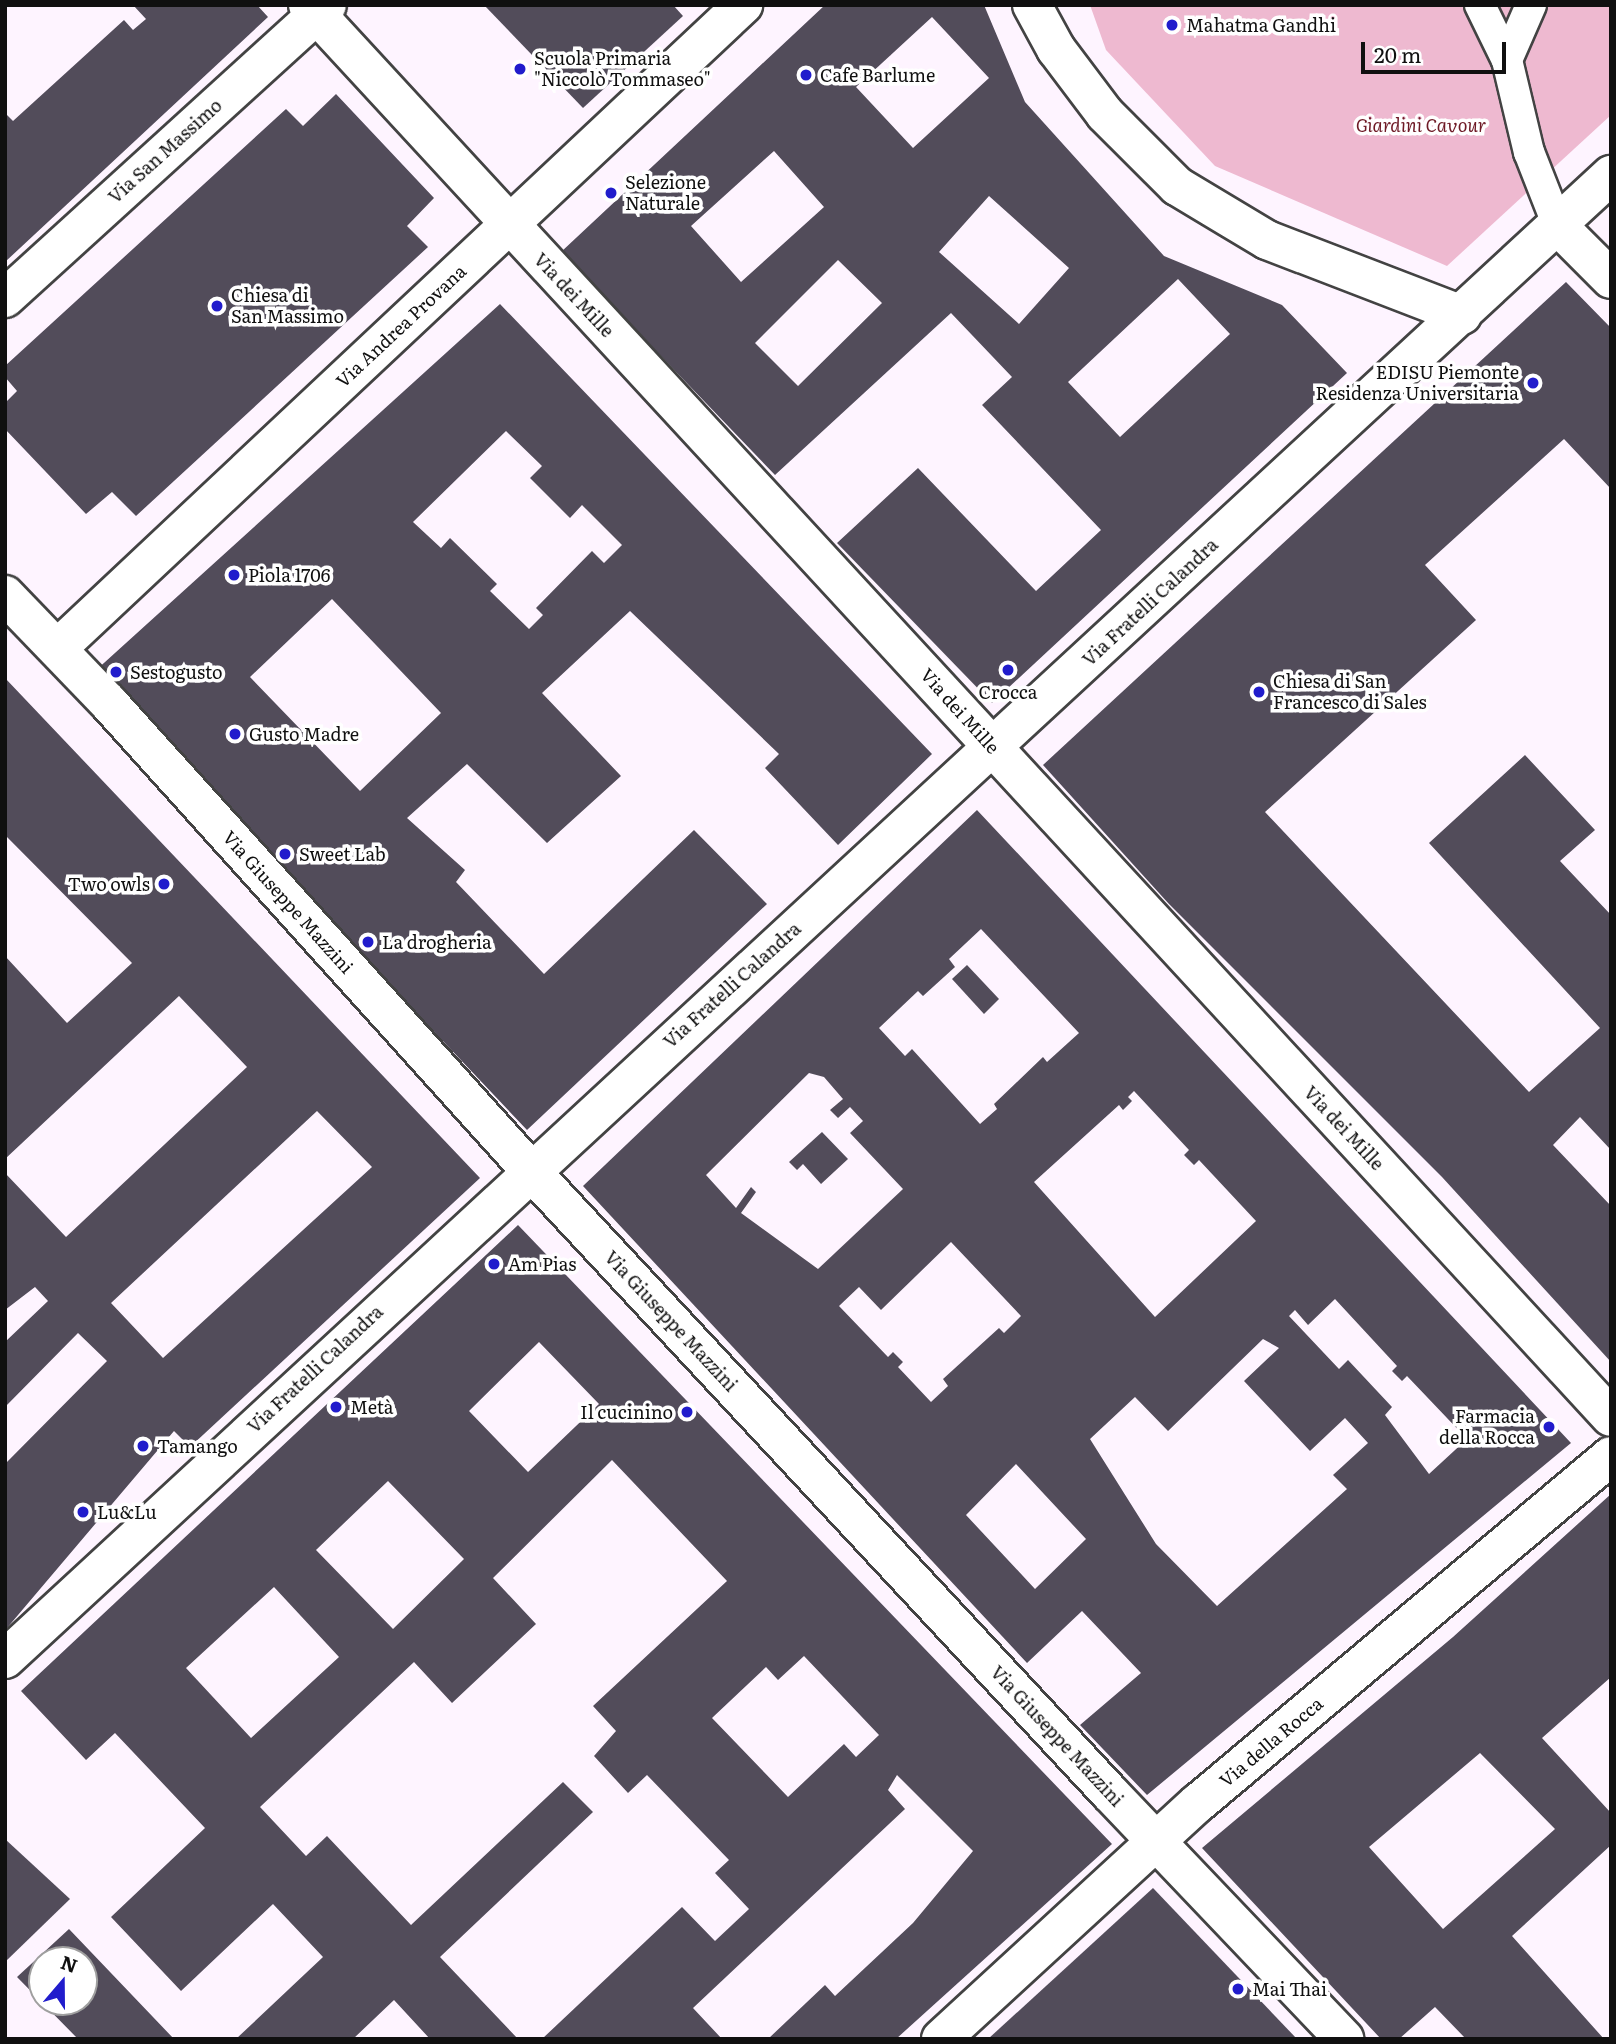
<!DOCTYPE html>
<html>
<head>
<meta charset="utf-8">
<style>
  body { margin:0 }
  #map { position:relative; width:1616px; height:2044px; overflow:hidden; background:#fef4ff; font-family:Literata,serif }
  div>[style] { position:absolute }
  .green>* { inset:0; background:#eeb9d0 }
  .building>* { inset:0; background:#524c5a }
  .roads { filter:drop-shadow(2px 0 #434343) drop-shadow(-2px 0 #434343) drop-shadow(0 2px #434343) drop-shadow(0 -2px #434343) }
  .pedestrian>* { height:30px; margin:-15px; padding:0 15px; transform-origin:15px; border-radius:15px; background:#fff }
  .minor>* { height:38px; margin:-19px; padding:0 19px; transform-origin:19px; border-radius:19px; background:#fff }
  .dots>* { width:19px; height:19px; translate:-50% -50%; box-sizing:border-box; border:4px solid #fff; border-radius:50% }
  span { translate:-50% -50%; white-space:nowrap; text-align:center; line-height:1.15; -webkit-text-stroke:7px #fff; paint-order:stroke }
  .poi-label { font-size:18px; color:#101010 }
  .left { translate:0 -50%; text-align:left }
  .right { translate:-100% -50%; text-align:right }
  .park-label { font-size:18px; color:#6e1a26; font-style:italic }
  .street-label { font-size:18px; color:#101010 }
  .frame { position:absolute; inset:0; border:7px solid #101010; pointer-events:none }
  .north { position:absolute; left:28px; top:1946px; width:70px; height:70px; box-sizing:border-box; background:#fff; border:2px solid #9f9f9f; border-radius:50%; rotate:20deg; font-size:19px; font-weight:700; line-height:28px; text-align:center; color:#101010 }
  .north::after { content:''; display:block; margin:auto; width:24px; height:32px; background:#211ccc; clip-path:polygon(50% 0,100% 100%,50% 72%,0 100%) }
  .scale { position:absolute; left:1361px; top:42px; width:145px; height:32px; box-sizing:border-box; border:4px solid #101010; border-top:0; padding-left:9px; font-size:21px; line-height:24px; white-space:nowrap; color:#101010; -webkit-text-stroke:5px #fff; paint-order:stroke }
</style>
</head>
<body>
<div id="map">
  <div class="green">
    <div style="clip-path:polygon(1090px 5px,1611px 5px,1611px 115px,1447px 266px,1215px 166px,1106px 50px)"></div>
  </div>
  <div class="building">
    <div style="clip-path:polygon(133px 5px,257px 5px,268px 17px,5px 262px,5px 113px,13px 121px,124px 20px,133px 30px,146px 19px)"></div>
    <div style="clip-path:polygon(484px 5px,673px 5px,683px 16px,583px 108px)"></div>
    <div style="clip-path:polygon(evenodd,825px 5px,984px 5px,1025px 102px,1164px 256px,1282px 305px,1347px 373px,992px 703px,837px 543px,918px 468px,1036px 591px,1101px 530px,982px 405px,1012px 377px,951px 313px,775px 475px,561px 252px,825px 5px,932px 17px,989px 78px,913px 148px,856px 87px,932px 17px,825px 5px,774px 151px,824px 207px,741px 282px,691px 226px,774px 151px,825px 5px,989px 196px,1069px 268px,1019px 324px,939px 252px,989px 196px,825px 5px,838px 260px,882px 303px,798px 386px,755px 343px,838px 260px,825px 5px,1178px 279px,1230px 334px,1120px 437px,1068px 382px,1178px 279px)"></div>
    <div style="clip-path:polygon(336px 94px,434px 198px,407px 226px,428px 247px,136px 516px,112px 492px,86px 514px,5px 429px,5px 403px,17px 391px,5px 377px,5px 366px,286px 109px,303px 126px)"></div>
    <div style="clip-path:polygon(1566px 282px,1611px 328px,1611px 489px,1564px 439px,1425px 565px,1476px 620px,1265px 812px,1529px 1092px,1600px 1028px,1429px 843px,1525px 755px,1595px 830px,1560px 861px,1611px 915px,1611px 1150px,1580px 1117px,1553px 1145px,1611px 1206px,1611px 1362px,1442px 1177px,1169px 904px,1043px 765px)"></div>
    <div style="clip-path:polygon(evenodd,500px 304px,932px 754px,838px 845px,765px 768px,779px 754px,630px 611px,542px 693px,621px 776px,547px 843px,467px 764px,407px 818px,465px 870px,456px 882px,544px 974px,694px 830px,767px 904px,527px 1130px,94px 672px,500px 304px,506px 431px,542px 466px,530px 478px,570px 518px,582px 505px,622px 545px,604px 563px,592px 551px,536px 608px,543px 615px,529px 629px,490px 591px,497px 584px,450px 538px,441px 548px,413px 522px,506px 431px,500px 304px,332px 599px,441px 713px,360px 791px,250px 677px,332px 599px)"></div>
    <div style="clip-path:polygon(evenodd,5px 678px,480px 1178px,190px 1447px,174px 1431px,7px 1628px,5px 1464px,107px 1361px,78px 1333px,5px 1407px,5px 1342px,48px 1301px,35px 1287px,5px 1310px,5px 1173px,66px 1237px,247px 1067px,179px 996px,5px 1159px,5px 956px,67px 1023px,132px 963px,5px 835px,5px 678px,317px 1111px,372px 1167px,163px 1358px,111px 1303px,317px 1111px)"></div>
    <div style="clip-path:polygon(evenodd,977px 810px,1571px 1443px,1147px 1795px,1080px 1725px,1141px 1673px,1082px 1611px,1027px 1663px,583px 1186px,977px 810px,981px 929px,1079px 1033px,1047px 1062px,1043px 1057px,994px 1104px,997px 1109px,980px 1124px,912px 1049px,905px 1056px,879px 1028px,918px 991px,923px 996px,955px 967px,949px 959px,981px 929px,977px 810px,809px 1073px,824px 1077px,843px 1099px,830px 1110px,838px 1118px,850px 1107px,863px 1121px,850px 1133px,903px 1189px,818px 1269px,741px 1213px,756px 1192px,751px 1187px,736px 1208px,706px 1175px,809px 1073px,977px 810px,1134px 1091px,1189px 1150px,1184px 1155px,1194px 1165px,1199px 1160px,1256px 1221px,1155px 1317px,1034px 1182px,1119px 1105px,1123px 1110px,1132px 1101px,1128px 1097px,1134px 1091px,977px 810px,951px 1242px,1021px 1316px,1004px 1333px,999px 1328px,943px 1379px,948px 1386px,931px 1402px,898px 1367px,903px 1362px,893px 1352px,888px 1357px,839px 1306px,859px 1287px,881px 1310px,951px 1242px,977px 810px,1335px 1299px,1397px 1366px,1392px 1371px,1402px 1381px,1407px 1376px,1467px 1439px,1429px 1474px,1385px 1415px,1392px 1407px,1348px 1360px,1339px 1369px,1289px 1316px,1295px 1310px,1308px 1325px,1335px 1299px,977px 810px,1263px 1339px,1279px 1348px,1244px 1381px,1310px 1451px,1345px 1418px,1368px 1443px,1333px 1475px,1347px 1489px,1217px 1606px,1156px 1544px,1090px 1439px,1135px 1397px,1168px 1431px,1263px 1339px,977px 810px,1016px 1464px,1086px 1539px,1035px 1589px,966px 1515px,1016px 1464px)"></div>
    <div style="clip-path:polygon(967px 965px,999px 999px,984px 1014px,952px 979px)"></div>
    <div style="clip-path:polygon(822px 1132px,848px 1159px,821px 1184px,803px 1164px,797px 1170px,789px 1162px)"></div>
    <div style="clip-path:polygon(evenodd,518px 1225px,1112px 1844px,896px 2039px,768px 2039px,825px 1985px,835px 1996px,913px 1923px,973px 1851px,897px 1775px,888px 1790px,905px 1809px,693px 2008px,722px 2039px,542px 2039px,682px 1907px,715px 1941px,749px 1909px,715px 1873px,729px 1860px,647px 1775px,628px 1793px,594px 1756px,616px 1731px,593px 1706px,727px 1581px,612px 1460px,493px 1578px,536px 1624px,452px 1703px,414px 1662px,260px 1807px,306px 1856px,327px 1836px,411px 1925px,563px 1782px,593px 1812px,440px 1957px,518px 2039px,430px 2039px,394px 2000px,353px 2039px,236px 2039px,323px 1957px,273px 1904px,181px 1991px,111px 1917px,205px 1828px,115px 1733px,86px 1760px,21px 1691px,518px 1225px,539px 1342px,599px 1404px,528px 1472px,469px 1411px,539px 1342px,518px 1225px,388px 1481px,464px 1559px,393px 1629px,316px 1550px,388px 1481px,518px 1225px,274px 1587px,339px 1657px,251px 1738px,186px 1668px,274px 1587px,518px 1225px,804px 1656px,879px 1735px,856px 1757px,844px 1744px,788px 1797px,712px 1718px,766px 1667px,778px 1680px,804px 1656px)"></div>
    <div style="clip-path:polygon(evenodd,1611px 1494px,1611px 1677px,1542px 1738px,1611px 1813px,1611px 1845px,1512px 1936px,1604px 2039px,1466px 2039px,1435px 2007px,1399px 2039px,1381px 2039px,1202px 1848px,1453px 1637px,1611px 1494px,1480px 1753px,1555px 1829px,1443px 1929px,1369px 1847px,1480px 1753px)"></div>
    <div style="clip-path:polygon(5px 1839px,70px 1899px,5px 1962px)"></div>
    <div style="clip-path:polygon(1153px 1888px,1297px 2039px,988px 2039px)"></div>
    <div style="clip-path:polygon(evenodd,69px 1929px,174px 2039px,78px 2039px,17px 1977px,69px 1929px,42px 1960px,84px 1960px,84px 2002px,42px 2002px,42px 1960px)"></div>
  </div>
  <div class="roads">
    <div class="pedestrian">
      <div style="left:1480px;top:5px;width:61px;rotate:63.9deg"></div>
      <div style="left:1507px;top:60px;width:95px;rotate:76.6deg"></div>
      <div style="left:1529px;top:152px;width:79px;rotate:68.6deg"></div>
      <div style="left:1507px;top:60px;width:60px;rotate:-66.4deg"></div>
    </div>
    <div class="minor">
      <div style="left:308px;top:5px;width:1921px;rotate:47.3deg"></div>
      <div style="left:1032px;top:5px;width:50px;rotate:61.4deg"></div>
      <div style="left:1056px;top:49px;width:81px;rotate:53deg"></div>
      <div style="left:1105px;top:114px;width:102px;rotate:45deg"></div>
      <div style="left:1177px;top:186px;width:105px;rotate:31deg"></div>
      <div style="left:1267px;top:240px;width:209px;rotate:21deg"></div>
      <div style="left:1558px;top:226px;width:75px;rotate:45deg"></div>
      <div style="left:5px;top:298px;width:435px;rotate:-42.3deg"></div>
      <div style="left:5px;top:595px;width:149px;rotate:46.1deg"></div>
      <div style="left:108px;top:702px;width:630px;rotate:47.96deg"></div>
      <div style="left:530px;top:1170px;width:851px;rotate:47.05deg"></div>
      <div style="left:1110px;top:1793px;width:340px;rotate:46.4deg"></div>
      <div style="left:58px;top:648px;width:940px;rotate:-43.19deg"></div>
      <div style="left:5px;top:1659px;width:2187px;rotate:-42.74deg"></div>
      <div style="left:941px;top:2039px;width:349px;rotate:-42.6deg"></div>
      <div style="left:1198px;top:1803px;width:539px;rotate:-40.04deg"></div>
    </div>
  </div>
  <div class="dots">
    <div style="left:1172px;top:25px;background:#211ccc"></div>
    <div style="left:520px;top:69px;background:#211ccc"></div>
    <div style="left:806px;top:75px;background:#211ccc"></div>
    <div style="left:611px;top:193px;background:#211ccc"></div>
    <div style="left:217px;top:306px;background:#211ccc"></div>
    <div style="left:1533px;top:383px;background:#211ccc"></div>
    <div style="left:234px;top:575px;background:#211ccc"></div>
    <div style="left:1008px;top:670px;background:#211ccc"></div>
    <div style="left:116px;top:672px;background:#211ccc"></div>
    <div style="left:1259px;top:692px;background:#211ccc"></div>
    <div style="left:235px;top:734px;background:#211ccc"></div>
    <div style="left:285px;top:854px;background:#211ccc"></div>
    <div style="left:164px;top:884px;background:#211ccc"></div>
    <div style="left:368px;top:942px;background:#211ccc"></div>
    <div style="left:494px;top:1264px;background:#211ccc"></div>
    <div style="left:336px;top:1407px;background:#211ccc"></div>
    <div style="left:687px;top:1412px;background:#211ccc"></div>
    <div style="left:1549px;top:1427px;background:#211ccc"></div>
    <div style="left:143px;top:1446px;background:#211ccc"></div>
    <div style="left:83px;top:1512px;background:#211ccc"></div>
    <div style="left:1238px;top:1989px;background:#211ccc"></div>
  </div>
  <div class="poi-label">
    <span class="left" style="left:1186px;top:25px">Mahatma Gandhi</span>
    <span class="left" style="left:534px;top:69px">Scuola Primaria<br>"Niccolò Tommaseo"</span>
    <span class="left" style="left:820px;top:75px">Cafe Barlume</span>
    <span class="left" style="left:625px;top:193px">Selezione<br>Naturale</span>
    <span class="left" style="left:231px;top:306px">Chiesa di<br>San Massimo</span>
    <span class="right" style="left:1519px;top:383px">EDISU Piemonte<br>Residenza Universitaria</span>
    <span class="left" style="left:248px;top:575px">Piola 1706</span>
    <span class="left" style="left:130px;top:672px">Sestogusto</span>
    <span class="left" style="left:1273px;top:692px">Chiesa di San<br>Francesco di Sales</span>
    <span style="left:1008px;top:692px">Crocca</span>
    <span class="left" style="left:249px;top:734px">Gusto Madre</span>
    <span class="left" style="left:299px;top:854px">Sweet Lab</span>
    <span class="right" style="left:150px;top:884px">Two owls</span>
    <span class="left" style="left:382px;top:942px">La drogheria</span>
    <span class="left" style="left:508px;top:1264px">Am Pias</span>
    <span class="left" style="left:350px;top:1407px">Metà</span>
    <span class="right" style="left:673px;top:1412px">Il cucinino</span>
    <span class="right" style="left:1535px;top:1427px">Farmacia<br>della Rocca</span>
    <span class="left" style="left:157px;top:1446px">Tamango</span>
    <span class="left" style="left:97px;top:1512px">Lu&amp;Lu</span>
    <span class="left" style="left:1252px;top:1989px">Mai Thai</span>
  </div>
  <div class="park-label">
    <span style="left:1421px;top:125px">Giardini Cavour</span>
  </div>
  <div class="street-label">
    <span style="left:165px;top:151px;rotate:-42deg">Via San Massimo</span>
    <span style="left:574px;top:295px;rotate:47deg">Via dei Mille</span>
    <span style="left:401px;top:326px;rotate:-43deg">Via Andrea Provana</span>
    <span style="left:1150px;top:602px;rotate:-43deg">Via Fratelli Calandra</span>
    <span style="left:960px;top:711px;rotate:48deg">Via dei Mille</span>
    <span style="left:288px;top:902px;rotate:48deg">Via Giuseppe Mazzini</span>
    <span style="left:732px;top:985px;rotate:-42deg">Via Fratelli Calandra</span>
    <span style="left:1344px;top:1128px;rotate:47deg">Via dei Mille</span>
    <span style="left:671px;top:1321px;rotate:47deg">Via Giuseppe Mazzini</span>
    <span style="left:315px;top:1369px;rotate:-43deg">Via Fratelli Calandra</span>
    <span style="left:1057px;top:1736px;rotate:47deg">Via Giuseppe Mazzini</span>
    <span style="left:1271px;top:1742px;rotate:-40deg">Via della Rocca</span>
  </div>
  <div class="frame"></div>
  <div class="north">N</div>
  <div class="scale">20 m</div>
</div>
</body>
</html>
